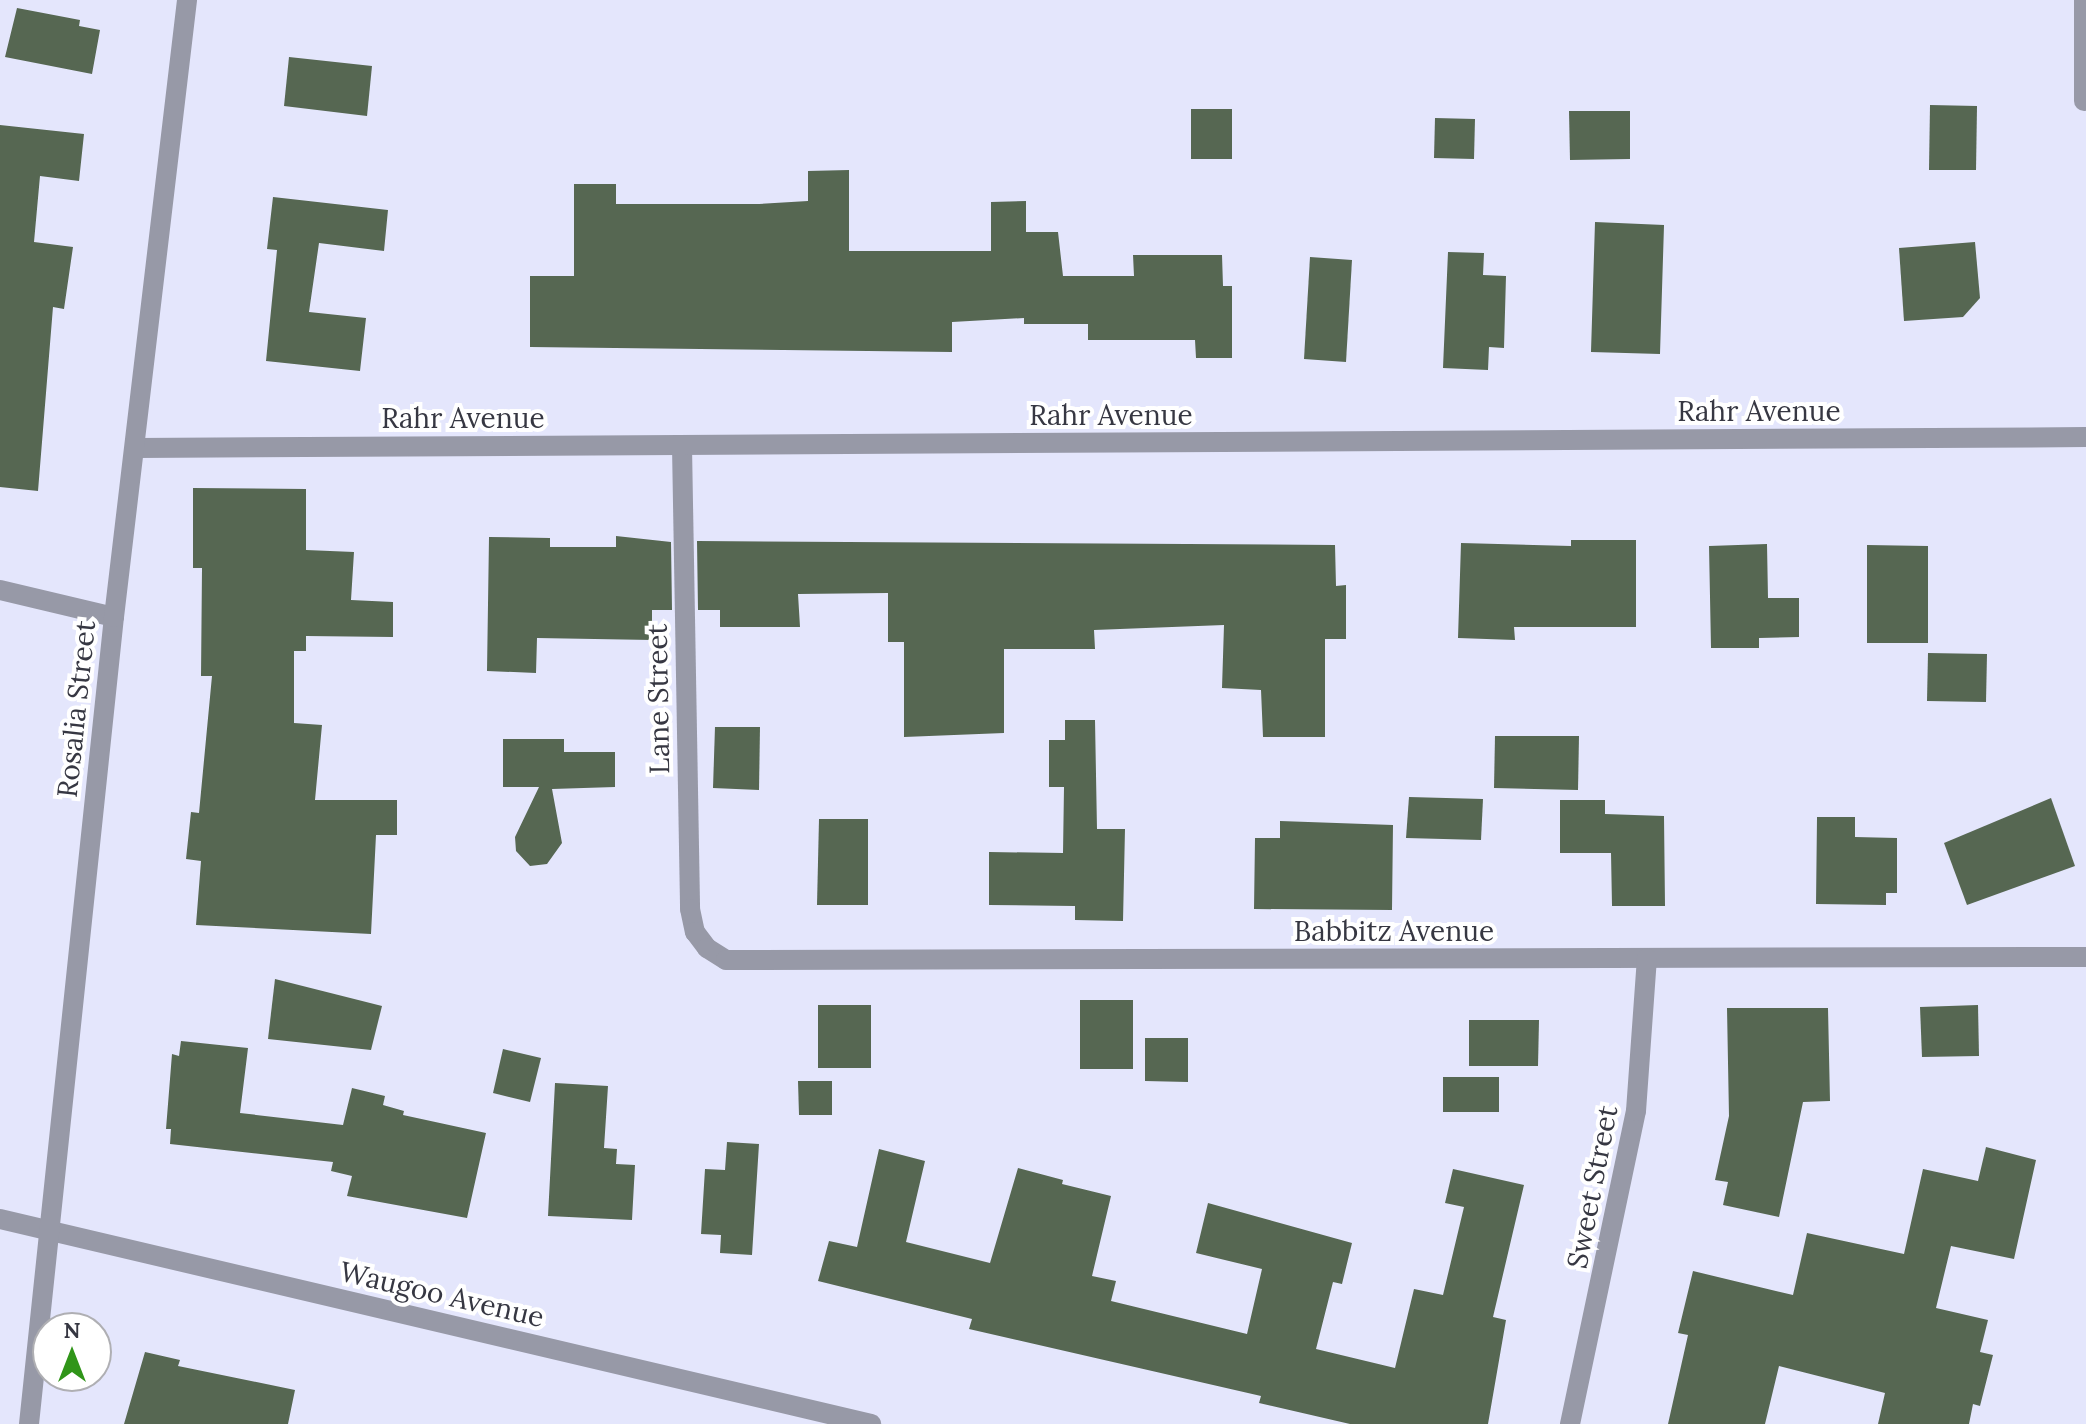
<!DOCTYPE html>
<html>
<head>
<meta charset="utf-8">
<style>
  body { margin:0 }
  #map { position:relative; width:2086px; height:1424px; overflow:hidden; background:#e4e6fc; font-family:Lora,serif }
  div>[style] { position:absolute }
  .building>* { inset:0; background:#566752 }
  .minor>* { height:20px; margin:-10px; padding:0 10px; transform-origin:10px; border-radius:10px; background:#9799a7 }
  span { translate:-50% -50%; white-space:nowrap; text-align:center; line-height:1.15; -webkit-text-stroke:8px #fff; paint-order:stroke }
  .street-label { font-size:28px; color:#363742 }
  .north { position:absolute; left:32px; top:1312px; width:80px; height:80px; box-sizing:border-box; background:#fff; border:2px solid #afafb3; border-radius:50%; rotate:0deg; font-size:22px; font-weight:700; line-height:32px; text-align:center; color:#363742 }
  .north::after { content:''; display:block; margin:auto; width:28px; height:36px; background:#309519; clip-path:polygon(50% 0,100% 100%,50% 72%,0 100%) }
</style>
</head>
<body>
<div id="map">
  <div class="building">
    <div style="clip-path:polygon(17px 8px,80px 20px,79px 26px,100px 30px,92px 74px,5px 57px)"></div>
    <div style="clip-path:polygon(289px 57px,372px 66px,367px 116px,284px 106px)"></div>
    <div style="clip-path:polygon(1930px 105px,1977px 106px,1976px 170px,1929px 170px)"></div>
    <div style="clip-path:polygon(1191px 109px,1232px 109px,1232px 159px,1191px 159px)"></div>
    <div style="clip-path:polygon(1569px 111px,1630px 111px,1630px 159px,1570px 160px)"></div>
    <div style="clip-path:polygon(1435px 118px,1475px 119px,1474px 159px,1434px 158px)"></div>
    <div style="clip-path:polygon(0 125px,84px 134px,79px 181px,40px 176px,34px 242px,73px 247px,64px 309px,53px 307px,38px 491px,0 487px)"></div>
    <div style="clip-path:polygon(849px 170px,849px 251px,991px 251px,991px 202px,1026px 201px,1026px 232px,1058px 232px,1063px 276px,1134px 276px,1133px 255px,1222px 255px,1223px 286px,1232px 286px,1232px 358px,1196px 358px,1195px 340px,1088px 340px,1088px 324px,1024px 324px,1024px 318px,952px 322px,952px 352px,530px 347px,530px 276px,574px 276px,574px 184px,616px 184px,616px 204px,759px 204px,808px 201px,808px 171px)"></div>
    <div style="clip-path:polygon(273px 197px,388px 210px,384px 251px,319px 243px,309px 312px,366px 318px,360px 371px,266px 361px,277px 250px,267px 249px)"></div>
    <div style="clip-path:polygon(1595px 222px,1664px 225px,1660px 354px,1591px 352px)"></div>
    <div style="clip-path:polygon(1975px 242px,1980px 298px,1963px 317px,1904px 321px,1899px 248px)"></div>
    <div style="clip-path:polygon(1448px 252px,1484px 253px,1483px 275px,1506px 276px,1504px 348px,1489px 347px,1488px 370px,1443px 368px)"></div>
    <div style="clip-path:polygon(1310px 257px,1352px 260px,1346px 362px,1304px 359px)"></div>
    <div style="clip-path:polygon(193px 488px,306px 489px,306px 550px,354px 552px,351px 600px,393px 602px,393px 637px,306px 636px,306px 651px,294px 651px,294px 723px,322px 725px,315px 800px,397px 800px,397px 835px,376px 835px,371px 934px,196px 925px,201px 861px,186px 859px,191px 812px,199px 813px,212px 676px,201px 676px,202px 568px,193px 568px)"></div>
    <div style="clip-path:polygon(616px 536px,671px 542px,672px 610px,652px 610px,652px 640px,537px 638px,536px 673px,487px 671px,489px 537px,550px 538px,550px 547px,616px 547px)"></div>
    <div style="clip-path:polygon(1571px 540px,1636px 540px,1636px 627px,1514px 627px,1515px 640px,1458px 638px,1461px 543px,1571px 546px)"></div>
    <div style="clip-path:polygon(697px 541px,1335px 545px,1336px 586px,1346px 585px,1346px 639px,1325px 639px,1325px 737px,1263px 737px,1261px 690px,1222px 688px,1224px 625px,1094px 630px,1095px 649px,1004px 649px,1004px 733px,904px 737px,904px 642px,888px 642px,888px 593px,798px 594px,800px 627px,720px 627px,720px 610px,698px 610px)"></div>
    <div style="clip-path:polygon(1767px 544px,1768px 598px,1799px 598px,1799px 637px,1759px 638px,1759px 648px,1711px 648px,1709px 546px)"></div>
    <div style="clip-path:polygon(1867px 545px,1928px 546px,1928px 643px,1867px 643px)"></div>
    <div style="clip-path:polygon(1928px 653px,1987px 654px,1986px 702px,1927px 701px)"></div>
    <div style="clip-path:polygon(1065px 720px,1095px 720px,1097px 829px,1125px 829px,1123px 921px,1075px 920px,1075px 906px,989px 905px,989px 852px,1063px 853px,1064px 787px,1049px 787px,1049px 740px,1065px 740px)"></div>
    <div style="clip-path:polygon(715px 727px,760px 727px,759px 790px,713px 788px)"></div>
    <div style="clip-path:polygon(1495px 736px,1579px 736px,1578px 790px,1494px 788px)"></div>
    <div style="clip-path:polygon(503px 739px,564px 739px,564px 752px,615px 752px,615px 787px,552px 789px,562px 843px,547px 864px,530px 866px,516px 851px,515px 837px,539px 787px,503px 787px)"></div>
    <div style="clip-path:polygon(1409px 797px,1483px 799px,1481px 840px,1406px 838px)"></div>
    <div style="clip-path:polygon(2051px 798px,2075px 866px,1967px 905px,1944px 843px)"></div>
    <div style="clip-path:polygon(1560px 800px,1605px 800px,1605px 814px,1664px 816px,1665px 906px,1612px 906px,1611px 853px,1560px 853px)"></div>
    <div style="clip-path:polygon(1817px 817px,1855px 817px,1855px 837px,1897px 838px,1897px 893px,1886px 893px,1886px 905px,1816px 904px)"></div>
    <div style="clip-path:polygon(819px 819px,868px 819px,868px 905px,817px 905px)"></div>
    <div style="clip-path:polygon(1280px 821px,1393px 825px,1392px 910px,1254px 909px,1255px 838px,1280px 838px)"></div>
    <div style="clip-path:polygon(275px 979px,382px 1006px,371px 1050px,268px 1039px)"></div>
    <div style="clip-path:polygon(1080px 1000px,1133px 1000px,1133px 1069px,1080px 1069px)"></div>
    <div style="clip-path:polygon(818px 1005px,871px 1005px,871px 1068px,818px 1068px)"></div>
    <div style="clip-path:polygon(1978px 1005px,1979px 1056px,1922px 1057px,1920px 1007px)"></div>
    <div style="clip-path:polygon(1727px 1008px,1828px 1008px,1830px 1101px,1803px 1102px,1779px 1217px,1723px 1205px,1728px 1182px,1715px 1180px,1729px 1116px)"></div>
    <div style="clip-path:polygon(1469px 1020px,1539px 1020px,1538px 1066px,1469px 1066px)"></div>
    <div style="clip-path:polygon(1145px 1038px,1188px 1038px,1188px 1082px,1145px 1081px)"></div>
    <div style="clip-path:polygon(181px 1041px,248px 1048px,240px 1113px,343px 1125px,352px 1088px,385px 1096px,383px 1105px,404px 1111px,403px 1115px,486px 1133px,467px 1218px,347px 1196px,352px 1176px,331px 1171px,333px 1162px,170px 1144px,171px 1129px,166px 1129px,172px 1054px,179px 1056px)"></div>
    <div style="clip-path:polygon(503px 1049px,541px 1058px,530px 1102px,493px 1093px)"></div>
    <div style="clip-path:polygon(1443px 1077px,1499px 1077px,1499px 1112px,1443px 1112px)"></div>
    <div style="clip-path:polygon(798px 1081px,832px 1081px,832px 1115px,799px 1115px)"></div>
    <div style="clip-path:polygon(555px 1083px,608px 1086px,604px 1148px,617px 1149px,616px 1164px,635px 1165px,632px 1220px,548px 1216px)"></div>
    <div style="clip-path:polygon(727px 1142px,759px 1144px,752px 1255px,720px 1253px,721px 1235px,701px 1234px,705px 1169px,725px 1170px)"></div>
    <div style="clip-path:polygon(1986px 1147px,2036px 1160px,2014px 1259px,1951px 1246px,1936px 1308px,1988px 1320px,1980px 1352px,1993px 1355px,1980px 1406px,1973px 1404px,1969px 1424px,1878px 1424px,1885px 1393px,1779px 1366px,1765px 1424px,1668px 1424px,1688px 1335px,1678px 1333px,1693px 1271px,1793px 1295px,1807px 1233px,1904px 1254px,1923px 1169px,1978px 1181px)"></div>
    <div style="clip-path:polygon(879px 1149px,925px 1161px,906px 1242px,990px 1263px,1018px 1168px,1063px 1180px,1062px 1184px,1111px 1196px,1092px 1276px,1116px 1281px,1111px 1301px,1247px 1334px,1262px 1269px,1196px 1253px,1208px 1203px,1352px 1243px,1342px 1284px,1333px 1282px,1316px 1349px,1395px 1368px,1414px 1289px,1443px 1295px,1464px 1207px,1445px 1203px,1453px 1169px,1524px 1185px,1493px 1317px,1506px 1320px,1488px 1424px,1350px 1424px,1259px 1403px,1261px 1396px,969px 1329px,972px 1319px,818px 1281px,829px 1241px,857px 1247px)"></div>
    <div style="clip-path:polygon(145px 1352px,180px 1360px,178px 1366px,295px 1390px,288px 1424px,124px 1424px)"></div>
  </div>
  <div class="minor">
    <div style="left:2084px;top:101px;width:101px;rotate:-90deg"></div>
    <div style="left:682px;top:446px;width:463px;rotate:89deg"></div>
    <div style="left:690px;top:909px;width:24px;rotate:78deg"></div>
    <div style="left:695px;top:932px;width:20px;rotate:53deg"></div>
    <div style="left:707px;top:948px;width:22px;rotate:32deg"></div>
    <div style="left:726px;top:960px;width:1360px;rotate:-0.13deg"></div>
    <div style="left:137px;top:448px;width:1949px;rotate:-0.32deg"></div>
    <div style="left:0;top:590px;width:117px;rotate:13.3deg"></div>
    <div style="left:0;top:1219px;width:895px;rotate:13.24deg"></div>
    <div style="left:29px;top:1424px;width:811px;rotate:-83.99deg"></div>
    <div style="left:114px;top:617px;width:621px;rotate:-83.25deg"></div>
    <div style="left:1570px;top:1424px;width:320px;rotate:-78.1deg"></div>
    <div style="left:1636px;top:1111px;width:153px;rotate:-85.9deg"></div>
  </div>
  <div class="street-label">
    <span style="left:1759px;top:411px">Rahr Avenue</span>
    <span style="left:1111px;top:415px">Rahr Avenue</span>
    <span style="left:463px;top:418px">Rahr Avenue</span>
    <span style="left:658px;top:699px;rotate:-91deg">Lane Street</span>
    <span style="left:76px;top:709px;rotate:-84deg">Rosalia Street</span>
    <span style="left:1394px;top:931px">Babbitz Avenue</span>
    <span style="left:1592px;top:1187px;rotate:-79deg">Sweet Street</span>
    <span style="left:442px;top:1294px;rotate:13deg">Waugoo Avenue</span>
  </div>
  <div class="north">N</div>
</div>
</body>
</html>
